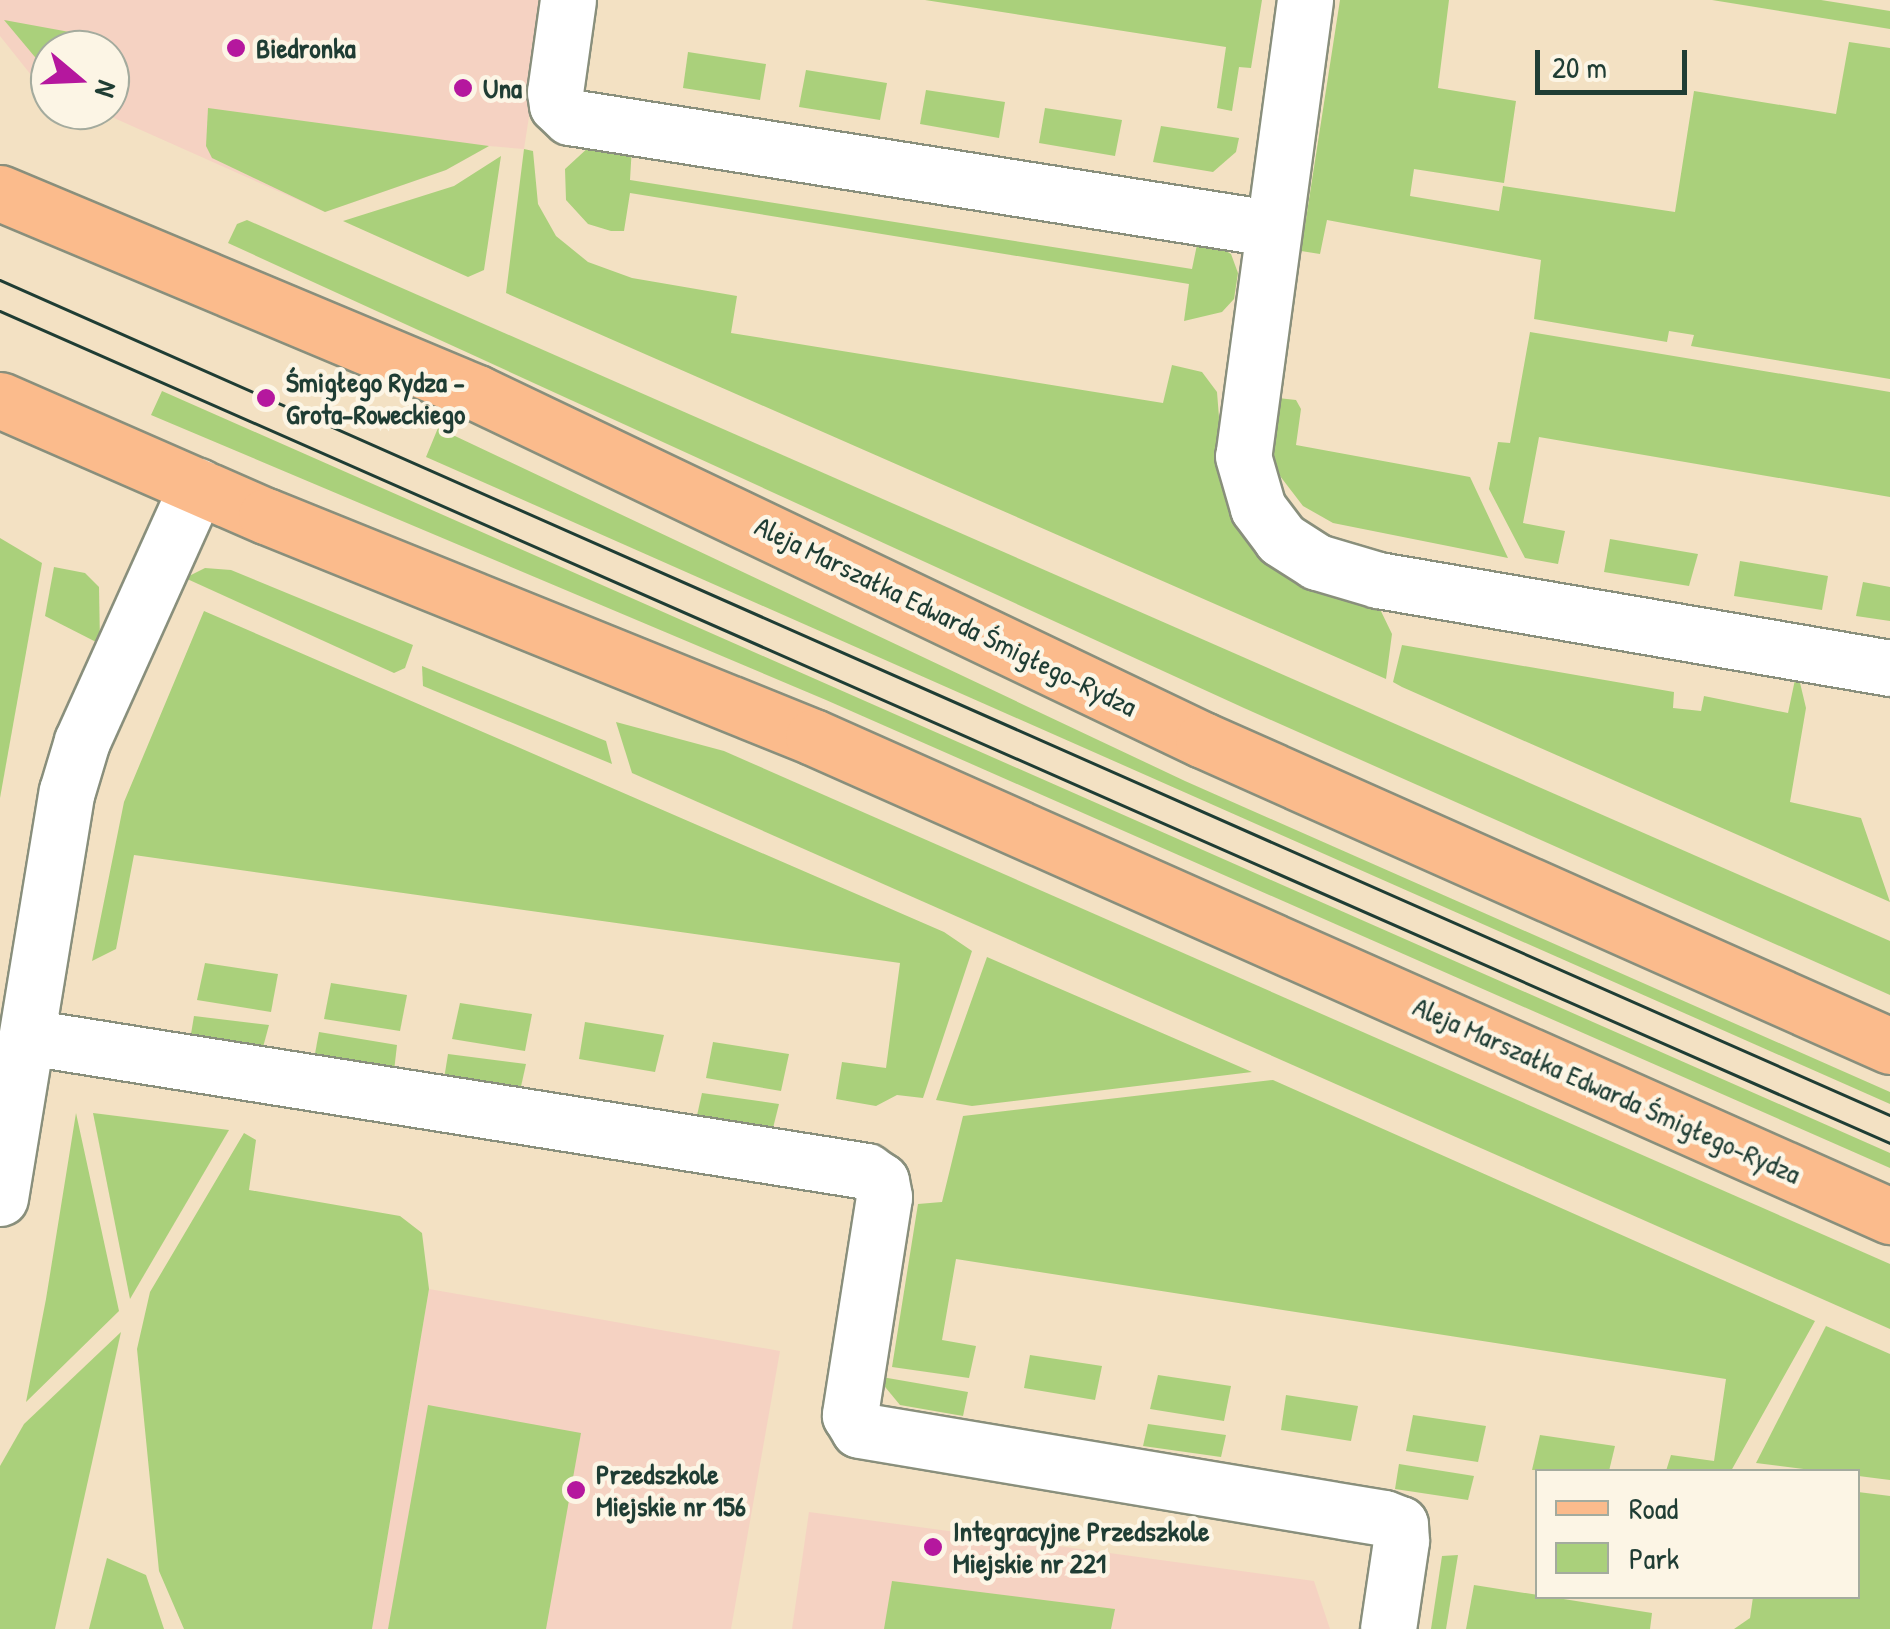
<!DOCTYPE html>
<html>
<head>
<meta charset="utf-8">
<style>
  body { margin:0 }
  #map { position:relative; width:1890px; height:1629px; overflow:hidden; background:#f3e1c3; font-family:"Patrick Hand",sans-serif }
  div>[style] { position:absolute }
  .built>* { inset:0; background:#f5d2c2 }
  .green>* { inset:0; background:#aad07b }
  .roads { filter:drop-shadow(2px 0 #898f7c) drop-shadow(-2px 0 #898f7c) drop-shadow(0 2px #898f7c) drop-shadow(0 -2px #898f7c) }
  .minor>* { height:55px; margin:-27.5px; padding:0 27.5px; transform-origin:27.5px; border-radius:27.5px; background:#fff }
  .major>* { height:55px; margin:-27.5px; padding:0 27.5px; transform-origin:27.5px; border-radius:27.5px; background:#fbbb8c }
  .tram>* { height:2.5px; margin:-1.25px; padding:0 1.25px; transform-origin:1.25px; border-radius:1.25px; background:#1f3d34 }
  .dots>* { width:28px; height:28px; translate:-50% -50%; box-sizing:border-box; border:5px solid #fcf5e5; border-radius:50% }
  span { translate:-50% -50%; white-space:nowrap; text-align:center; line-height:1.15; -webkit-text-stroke:9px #fcf5e5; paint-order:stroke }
  .poi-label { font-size:28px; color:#1f3d34; font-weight:700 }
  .left { translate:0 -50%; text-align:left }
  .street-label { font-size:28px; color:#1f3d34 }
  .legend { position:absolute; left:1535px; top:1469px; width:325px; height:130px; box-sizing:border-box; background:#fcf5e5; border:2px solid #a4ab9e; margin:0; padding:12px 18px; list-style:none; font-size:30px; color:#1f3d34 }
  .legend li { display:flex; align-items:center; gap:20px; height:50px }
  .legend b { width:50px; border:2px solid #a4ab9e }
  .north { position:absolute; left:30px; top:30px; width:100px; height:100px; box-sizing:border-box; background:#fcf5e5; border:2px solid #a4ab9e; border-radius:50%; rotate:109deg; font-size:28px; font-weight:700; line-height:40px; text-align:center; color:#1f3d34 }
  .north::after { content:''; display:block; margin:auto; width:35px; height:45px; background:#b5179e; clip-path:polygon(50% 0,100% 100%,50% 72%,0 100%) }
  .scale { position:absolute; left:1535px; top:50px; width:152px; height:45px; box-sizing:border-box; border:5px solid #1f3d34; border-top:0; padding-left:12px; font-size:30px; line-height:35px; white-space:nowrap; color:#1f3d34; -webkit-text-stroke:8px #fcf5e5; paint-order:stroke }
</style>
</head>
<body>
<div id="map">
  <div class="built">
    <div style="clip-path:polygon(0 0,547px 0,524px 149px,489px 146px,446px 170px,325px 212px,96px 110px,110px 110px,110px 50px,50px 50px,50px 90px,39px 85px,0 36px)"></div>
    <div style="clip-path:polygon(429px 1289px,780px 1351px,731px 1629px,372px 1629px)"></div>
    <div style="clip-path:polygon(809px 1512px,1314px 1581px,1330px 1629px,792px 1629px)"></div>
  </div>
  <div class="green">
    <div style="clip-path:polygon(925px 0,1262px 0,1251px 68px,1239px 67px,1232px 111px,1217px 108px,1226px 47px)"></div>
    <div style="clip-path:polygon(1340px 0,1449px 0,1438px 88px,1516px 101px,1504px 183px,1414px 169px,1410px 196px,1499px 211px,1503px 186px,1675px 212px,1694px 91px,1836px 114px,1849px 42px,1890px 48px,1890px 379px,1691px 346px,1694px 335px,1669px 331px,1667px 342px,1534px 319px,1541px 260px,1327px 220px,1320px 254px,1301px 251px)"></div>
    <div style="clip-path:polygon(1712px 0,1821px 0,1890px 11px,1890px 29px)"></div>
    <div style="clip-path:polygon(4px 20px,86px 35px,75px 50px,50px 50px,50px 75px)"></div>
    <div style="clip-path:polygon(688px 52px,766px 64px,760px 100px,683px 88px)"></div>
    <div style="clip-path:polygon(806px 70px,887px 83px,880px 120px,799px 107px)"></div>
    <div style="clip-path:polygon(926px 90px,1005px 102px,999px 138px,920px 124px)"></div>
    <div style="clip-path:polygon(208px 108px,489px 146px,446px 170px,325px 212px,212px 158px,206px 146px)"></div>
    <div style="clip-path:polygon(1045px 108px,1122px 120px,1115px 156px,1039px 143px)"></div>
    <div style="clip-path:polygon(1161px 126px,1239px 138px,1236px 152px,1213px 172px,1153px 162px)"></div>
    <div style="clip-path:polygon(590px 146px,632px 146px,630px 180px,1192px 269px,1199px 235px,1231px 254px,1238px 273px,1234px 299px,1222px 312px,1184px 321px,1189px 284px,630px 193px,624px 231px,611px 231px,588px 224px,566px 200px,565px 169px)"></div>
    <div style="clip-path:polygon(524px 149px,533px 151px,538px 204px,556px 236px,588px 262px,632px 278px,737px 296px,731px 333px,1163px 403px,1172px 365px,1202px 372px,1217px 392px,1223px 468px,1378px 605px,1392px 634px,1386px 679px,506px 293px)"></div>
    <div style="clip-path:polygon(501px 156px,484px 270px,468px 277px,343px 221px,454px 186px)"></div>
    <div style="clip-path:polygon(247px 220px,1890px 941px,1890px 995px,1244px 708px,228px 243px,237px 224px)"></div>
    <div style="clip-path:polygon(1530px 332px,1890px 392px,1890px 497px,1539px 437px,1523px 523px,1565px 531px,1558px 564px,1525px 558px,1489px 489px,1498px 442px,1510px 443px)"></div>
    <div style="clip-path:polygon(162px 391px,1890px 1153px,1890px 1168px,826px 700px,151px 415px)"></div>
    <div style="clip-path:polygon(1278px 398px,1296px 400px,1301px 409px,1296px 445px,1470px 477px,1508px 558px,1333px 523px,1303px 506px,1280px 476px,1273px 454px)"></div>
    <div style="clip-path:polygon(438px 428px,1185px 781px,1890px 1092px,1890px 1104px,426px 457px)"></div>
    <div style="clip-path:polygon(0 538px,42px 563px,0 798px)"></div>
    <div style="clip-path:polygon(1610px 539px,1698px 554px,1689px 586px,1604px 572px)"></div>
    <div style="clip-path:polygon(1740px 561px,1828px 576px,1822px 610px,1734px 596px)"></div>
    <div style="clip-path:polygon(54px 567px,85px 573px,99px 587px,100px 644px,45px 616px)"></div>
    <div style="clip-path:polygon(205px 568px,231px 570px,413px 645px,405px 668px,394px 673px,185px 578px)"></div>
    <div style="clip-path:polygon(1863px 582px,1890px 587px,1890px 621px,1856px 616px)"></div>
    <div style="clip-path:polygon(204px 611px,944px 932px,972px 951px,923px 1098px,897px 1095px,876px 1106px,836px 1099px,842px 1062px,886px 1068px,900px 963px,134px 855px,116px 949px,92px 961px,124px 802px)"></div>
    <div style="clip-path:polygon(1402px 645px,1674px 692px,1673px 708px,1701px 711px,1704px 696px,1788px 713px,1797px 670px,1806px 708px,1790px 802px,1861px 818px,1890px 902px,1402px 687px,1393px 682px)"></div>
    <div style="clip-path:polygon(422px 666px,606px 741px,612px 764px,423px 686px)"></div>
    <div style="clip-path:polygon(616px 722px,724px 751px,1890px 1264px,1890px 1329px,632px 773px)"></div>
    <div style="clip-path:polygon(987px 957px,1003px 964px,1252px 1072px,972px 1106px,936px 1100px)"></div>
    <div style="clip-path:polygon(205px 963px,278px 974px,271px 1012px,197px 1000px)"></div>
    <div style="clip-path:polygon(331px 983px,407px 995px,400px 1031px,324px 1019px)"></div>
    <div style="clip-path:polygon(460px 1003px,532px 1014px,525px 1051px,452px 1039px)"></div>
    <div style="clip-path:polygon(194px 1016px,269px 1025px,262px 1051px,190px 1040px)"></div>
    <div style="clip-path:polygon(585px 1022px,664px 1035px,655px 1072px,579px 1059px)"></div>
    <div style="clip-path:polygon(319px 1032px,397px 1045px,394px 1071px,314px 1059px)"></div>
    <div style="clip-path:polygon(713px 1042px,789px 1054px,781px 1091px,706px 1078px)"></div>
    <div style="clip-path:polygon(448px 1054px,526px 1064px,520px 1091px,444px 1079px)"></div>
    <div style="clip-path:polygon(1273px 1080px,1815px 1321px,1731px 1471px,1666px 1471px,1671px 1455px,1714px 1461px,1726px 1379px,956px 1259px,942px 1340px,976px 1346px,969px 1378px,892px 1367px,918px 1204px,942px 1202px,963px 1116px)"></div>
    <div style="clip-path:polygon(702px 1093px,779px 1104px,772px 1132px,696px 1120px)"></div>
    <div style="clip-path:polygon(76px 1113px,119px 1311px,26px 1402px,46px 1299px)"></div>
    <div style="clip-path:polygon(93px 1113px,229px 1130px,130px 1299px)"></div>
    <div style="clip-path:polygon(244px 1133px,256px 1140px,249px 1190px,400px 1216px,422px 1233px,429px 1289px,372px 1629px,184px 1629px,159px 1571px,137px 1349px,150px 1292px)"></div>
    <div style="clip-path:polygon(1826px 1326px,1890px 1354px,1890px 1480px,1756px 1463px)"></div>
    <div style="clip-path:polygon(121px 1332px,55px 1629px,0 1629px,0 1466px,24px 1424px)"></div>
    <div style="clip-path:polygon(1030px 1355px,1102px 1366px,1095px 1400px,1024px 1388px)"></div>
    <div style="clip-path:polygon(1158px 1375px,1231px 1386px,1224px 1421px,1150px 1409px)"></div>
    <div style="clip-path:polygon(876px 1376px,968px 1392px,963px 1416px,900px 1405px)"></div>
    <div style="clip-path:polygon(1286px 1395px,1358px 1406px,1351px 1441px,1281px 1430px)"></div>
    <div style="clip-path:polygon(428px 1405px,581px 1433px,546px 1629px,388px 1629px)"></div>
    <div style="clip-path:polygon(1413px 1415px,1486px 1426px,1478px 1462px,1406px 1451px)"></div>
    <div style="clip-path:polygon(1148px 1424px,1226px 1435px,1221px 1457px,1143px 1446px)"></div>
    <div style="clip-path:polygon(1540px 1435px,1615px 1446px,1609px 1471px,1532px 1470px)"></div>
    <div style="clip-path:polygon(1399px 1464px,1474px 1476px,1468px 1500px,1395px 1489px)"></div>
    <div style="clip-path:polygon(1858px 1492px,1890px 1496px,1890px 1629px,1734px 1629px,1750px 1618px,1753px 1597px,1858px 1596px)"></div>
    <div style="clip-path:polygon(1458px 1555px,1446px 1629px,1431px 1629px,1442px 1556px)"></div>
    <div style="clip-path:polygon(107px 1558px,146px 1575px,164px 1629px,89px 1629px)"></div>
    <div style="clip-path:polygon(892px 1581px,1115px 1609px,1111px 1629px,884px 1629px)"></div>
    <div style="clip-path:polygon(1474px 1585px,1652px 1613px,1650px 1629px,1466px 1629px)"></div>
  </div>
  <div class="roads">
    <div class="minor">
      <div style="left:568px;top:0;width:93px;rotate:98deg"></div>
      <div style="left:555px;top:92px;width:13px;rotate:81deg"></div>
      <div style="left:557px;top:105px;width:18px;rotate:43deg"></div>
      <div style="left:570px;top:117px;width:708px;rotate:9.02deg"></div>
      <div style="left:1305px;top:0;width:460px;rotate:97.7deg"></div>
      <div style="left:1243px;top:456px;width:54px;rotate:73.9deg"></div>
      <div style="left:1258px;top:508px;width:39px;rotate:53deg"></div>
      <div style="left:1281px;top:539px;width:43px;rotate:32.6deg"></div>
      <div style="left:1317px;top:562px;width:64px;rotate:16.4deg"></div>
      <div style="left:1378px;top:580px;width:520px;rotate:9.75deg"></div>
      <div style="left:28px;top:1037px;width:849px;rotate:9.08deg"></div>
      <div style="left:866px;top:1171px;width:18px;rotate:34deg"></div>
      <div style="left:881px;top:1181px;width:16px;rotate:79deg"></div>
      <div style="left:884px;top:1197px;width:221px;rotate:98.9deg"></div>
      <div style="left:850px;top:1415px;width:17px;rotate:59deg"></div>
      <div style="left:859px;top:1430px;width:532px;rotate:9.52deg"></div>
      <div style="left:1384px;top:1518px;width:17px;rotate:21deg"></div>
      <div style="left:1400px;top:1524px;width:17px;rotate:87deg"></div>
      <div style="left:1401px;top:1541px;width:89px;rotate:98.4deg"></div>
      <div style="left:0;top:1198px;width:412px;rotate:-80.7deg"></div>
      <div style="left:67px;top:791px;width:52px;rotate:-73.3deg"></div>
      <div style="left:82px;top:741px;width:280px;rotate:-65.7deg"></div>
    </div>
    <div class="major">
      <div style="left:0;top:193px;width:517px;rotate:22.75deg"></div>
      <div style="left:477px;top:393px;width:805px;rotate:25.55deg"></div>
      <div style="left:1203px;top:740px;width:752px;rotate:24.01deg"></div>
      <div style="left:0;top:400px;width:290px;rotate:23.6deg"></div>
      <div style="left:266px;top:516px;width:590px;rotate:22deg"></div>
      <div style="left:813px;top:737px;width:1179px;rotate:23.98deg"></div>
    </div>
  </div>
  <div class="tram">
    <div style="left:0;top:280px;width:2066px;rotate:23.84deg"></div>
    <div style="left:0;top:311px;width:2065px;rotate:23.76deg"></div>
  </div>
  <div class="dots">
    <div style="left:236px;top:48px;background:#b5179e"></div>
    <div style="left:463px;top:88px;background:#b5179e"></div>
    <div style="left:266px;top:398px;background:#b5179e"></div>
    <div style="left:576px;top:1490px;background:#b5179e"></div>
    <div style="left:933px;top:1547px;background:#b5179e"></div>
  </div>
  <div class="poi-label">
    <span class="left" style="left:256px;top:48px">Biedronka</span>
    <span class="left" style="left:483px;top:88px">Una</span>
    <span class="left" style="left:286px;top:398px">Śmigłego Rydza -<br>Grota-Roweckiego</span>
    <span class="left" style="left:596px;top:1490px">Przedszkole<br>Miejskie nr 156</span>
    <span class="left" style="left:953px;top:1547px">Integracyjne Przedszkole<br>Miejskie nr 221</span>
  </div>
  <div class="street-label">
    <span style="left:946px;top:616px;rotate:26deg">Aleja Marszałka Edwarda Śmigłego-Rydza</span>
    <span style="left:1607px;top:1090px;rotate:24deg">Aleja Marszałka Edwarda Śmigłego-Rydza</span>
  </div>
  <ul class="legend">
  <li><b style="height:12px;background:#fbbb8c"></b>Road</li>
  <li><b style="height:28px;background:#aad07b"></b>Park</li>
  </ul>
  <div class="north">N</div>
  <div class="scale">20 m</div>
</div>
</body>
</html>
